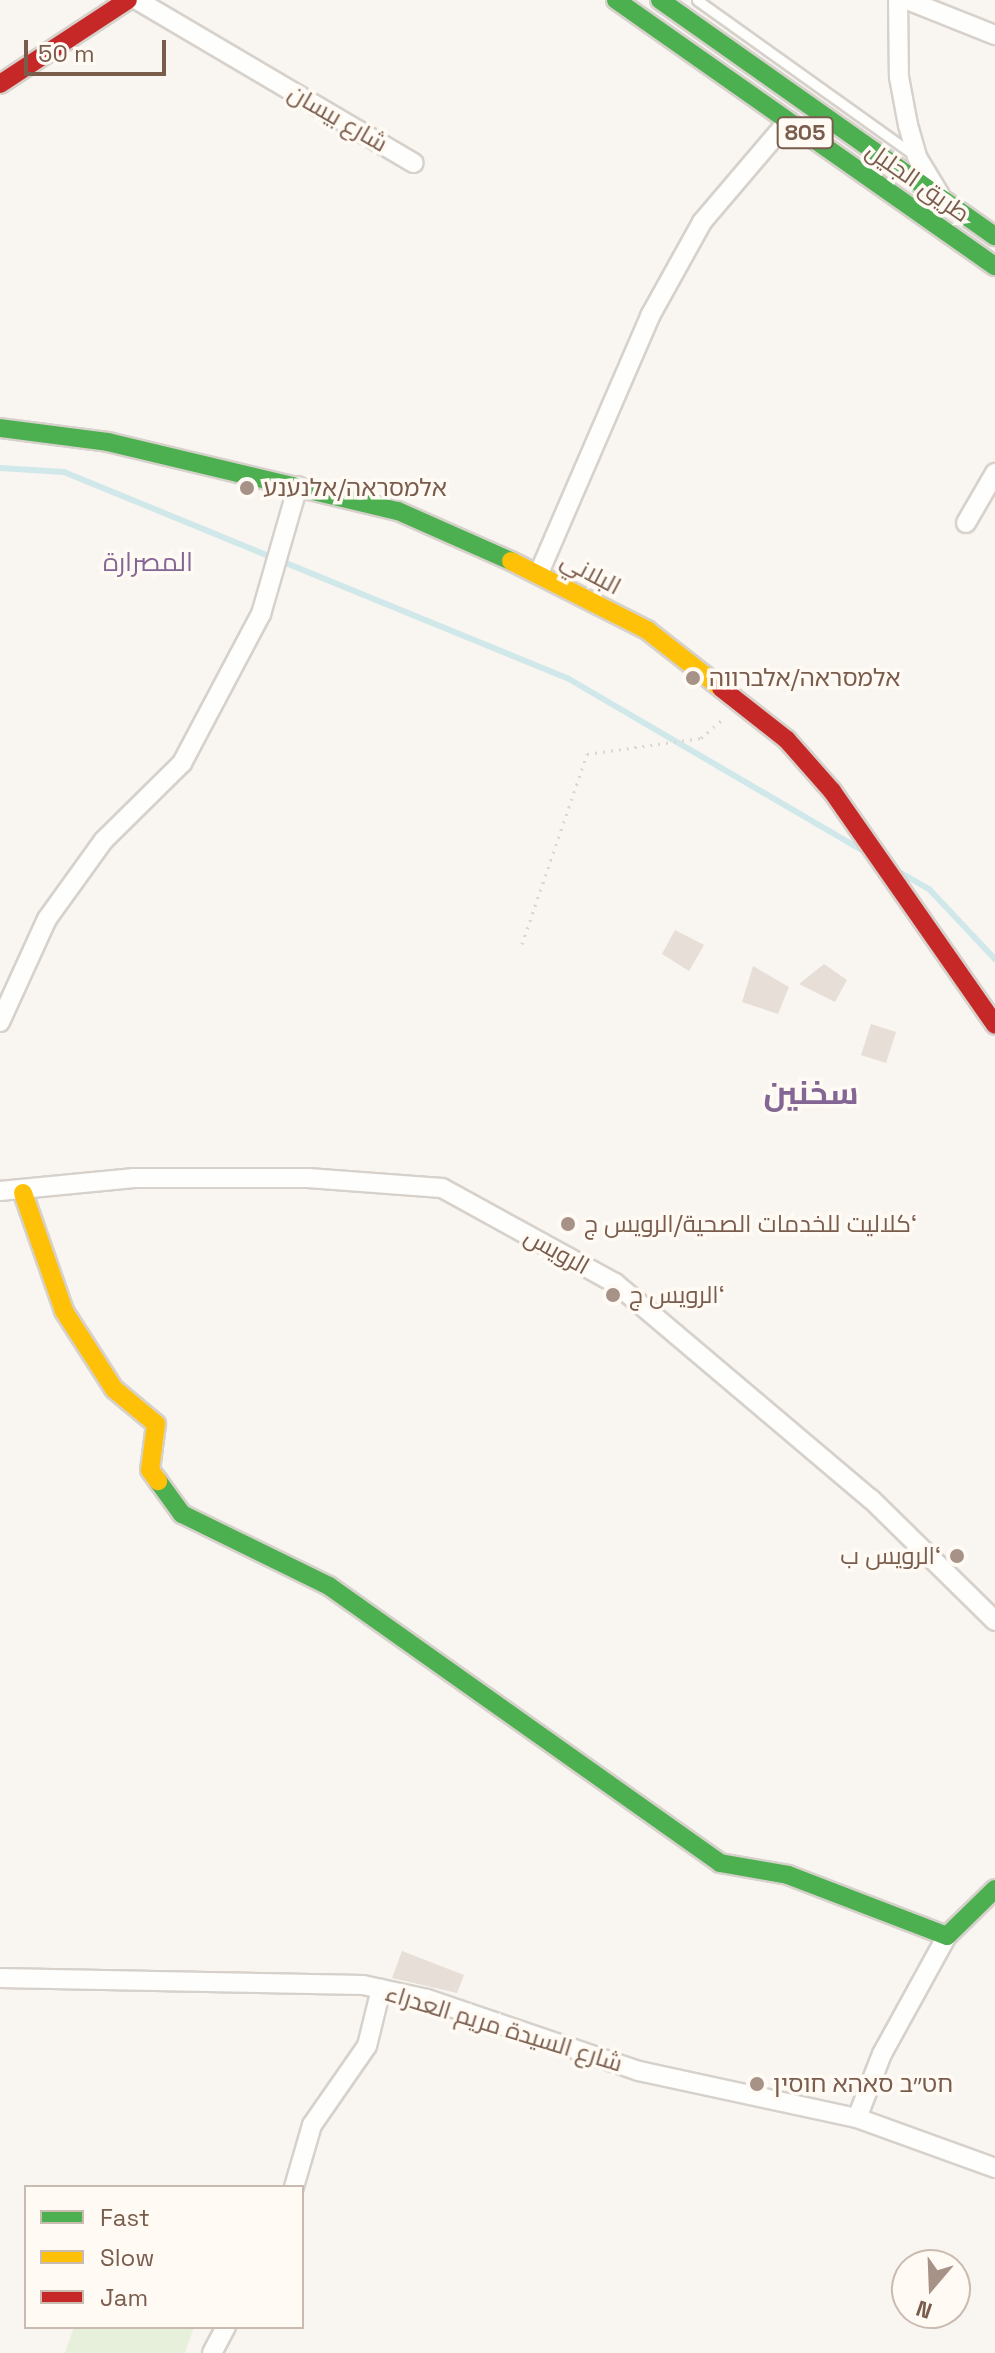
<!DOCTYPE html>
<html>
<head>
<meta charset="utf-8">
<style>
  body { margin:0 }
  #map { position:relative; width:995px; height:2353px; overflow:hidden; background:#f9f5f0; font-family:"Space Grotesk",Cairo,"Noto Sans Hebrew",sans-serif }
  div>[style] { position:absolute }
  .green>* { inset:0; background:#e7f0db }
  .stream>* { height:6px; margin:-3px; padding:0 3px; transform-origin:3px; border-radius:3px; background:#d0e8ea }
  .building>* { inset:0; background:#e6ded7 }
  .path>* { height:3px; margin-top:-1.5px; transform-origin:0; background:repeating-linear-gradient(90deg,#dcd5d0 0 2px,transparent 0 8px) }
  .roads { filter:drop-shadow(2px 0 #d7d1cb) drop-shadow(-2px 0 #d7d1cb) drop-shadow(0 2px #d7d1cb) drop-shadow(0 -2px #d7d1cb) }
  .lane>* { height:9px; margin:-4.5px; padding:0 4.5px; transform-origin:4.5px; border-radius:4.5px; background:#fefefd }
  .street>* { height:18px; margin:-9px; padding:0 9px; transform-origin:9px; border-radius:9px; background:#fefefd }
  .fast>* { height:18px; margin:-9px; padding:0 9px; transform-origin:9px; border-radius:9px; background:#4caf50 }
  .slow>* { height:18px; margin:-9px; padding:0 9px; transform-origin:9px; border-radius:9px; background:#ffc107 }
  .jam>* { height:18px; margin:-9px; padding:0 9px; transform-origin:9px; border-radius:9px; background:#c62828 }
  .dots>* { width:22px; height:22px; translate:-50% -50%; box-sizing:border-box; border:4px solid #fffaf3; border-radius:50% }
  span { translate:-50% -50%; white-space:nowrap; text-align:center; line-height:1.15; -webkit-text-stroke:7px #fffaf3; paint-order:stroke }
  .shield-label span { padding:2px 6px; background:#fffaf3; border:2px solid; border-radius:6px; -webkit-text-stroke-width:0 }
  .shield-label { font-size:22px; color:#7a5c4d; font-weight:700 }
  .street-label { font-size:24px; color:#7a5c4d }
  .poi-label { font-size:24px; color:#7a5c4d }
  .left { translate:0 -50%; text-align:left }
  .right { translate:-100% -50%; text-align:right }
  .neighbourhood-label { font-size:26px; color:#846695 }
  .district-label { font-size:32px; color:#846695; font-weight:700 }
  .legend { position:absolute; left:24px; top:2185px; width:280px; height:144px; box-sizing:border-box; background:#fffaf3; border:2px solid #cabbb1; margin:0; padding:10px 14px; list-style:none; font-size:24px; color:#7a5c4d }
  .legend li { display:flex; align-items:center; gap:16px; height:40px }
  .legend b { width:40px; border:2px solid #cabbb1 }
  .north { position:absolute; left:891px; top:2249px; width:80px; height:80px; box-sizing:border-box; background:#fffaf3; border:2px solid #cabbb1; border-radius:50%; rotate:199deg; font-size:22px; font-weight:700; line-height:32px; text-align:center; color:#7a5c4d }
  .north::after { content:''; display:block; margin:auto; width:28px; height:36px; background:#a69286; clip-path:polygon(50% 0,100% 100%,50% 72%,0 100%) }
  .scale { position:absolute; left:24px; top:40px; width:142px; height:36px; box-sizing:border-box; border:4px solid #7a5c4d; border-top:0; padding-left:10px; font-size:24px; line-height:28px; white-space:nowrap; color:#7a5c4d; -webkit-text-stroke:6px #fffaf3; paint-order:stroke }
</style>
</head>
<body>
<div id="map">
  <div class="green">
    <div style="clip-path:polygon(74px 2327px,194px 2327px,185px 2353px,65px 2353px)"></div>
  </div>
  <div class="stream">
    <div style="left:0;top:468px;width:64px;rotate:3.6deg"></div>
    <div style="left:64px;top:472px;width:546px;rotate:22.29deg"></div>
    <div style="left:569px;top:679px;width:337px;rotate:30.3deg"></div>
    <div style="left:901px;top:873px;width:32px;rotate:30deg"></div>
    <div style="left:929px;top:889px;width:96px;rotate:46.7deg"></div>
  </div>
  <div class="building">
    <div style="clip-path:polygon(675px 930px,704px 945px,689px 971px,662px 954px)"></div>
    <div style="clip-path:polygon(824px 964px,847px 980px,835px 1002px,799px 984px)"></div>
    <div style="clip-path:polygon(753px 966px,789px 987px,778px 1014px,742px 1002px)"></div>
    <div style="clip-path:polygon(871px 1024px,896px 1032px,886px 1063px,861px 1055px)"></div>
    <div style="clip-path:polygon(402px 1951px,464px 1975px,457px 1993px,392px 1978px)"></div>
  </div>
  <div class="path">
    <div style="left:522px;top:944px;width:201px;rotate:-71.1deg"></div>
    <div style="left:587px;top:754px;width:115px;rotate:-8deg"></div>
    <div style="left:701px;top:738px;width:32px;rotate:-41deg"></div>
  </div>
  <div class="roads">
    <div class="lane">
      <div style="left:697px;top:0;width:267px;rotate:35.5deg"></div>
    </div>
    <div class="street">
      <div style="left:137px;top:0;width:321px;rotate:30.5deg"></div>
      <div style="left:898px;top:0;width:77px;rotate:89.3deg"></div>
      <div style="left:899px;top:77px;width:49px;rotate:79.4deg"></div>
      <div style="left:908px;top:125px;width:33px;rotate:74deg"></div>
      <div style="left:917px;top:157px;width:44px;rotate:58.8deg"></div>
      <div style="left:907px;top:0;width:95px;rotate:21.7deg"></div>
      <div style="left:966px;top:523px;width:58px;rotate:-59.9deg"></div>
      <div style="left:539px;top:573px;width:280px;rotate:-66.6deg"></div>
      <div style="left:650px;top:316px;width:107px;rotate:-61deg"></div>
      <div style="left:702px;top:222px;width:133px;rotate:-49.6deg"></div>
      <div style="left:0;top:1022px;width:113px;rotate:-65.5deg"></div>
      <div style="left:47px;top:919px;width:97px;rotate:-54.2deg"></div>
      <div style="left:104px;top:840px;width:110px;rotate:-44.6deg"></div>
      <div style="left:182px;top:763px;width:169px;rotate:-62.1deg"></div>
      <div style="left:261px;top:614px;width:133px;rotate:-73.9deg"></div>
      <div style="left:0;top:1191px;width:135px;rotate:-5.5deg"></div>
      <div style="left:134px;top:1178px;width:174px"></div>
      <div style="left:308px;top:1178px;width:134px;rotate:4.3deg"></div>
      <div style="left:442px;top:1188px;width:197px;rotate:28.8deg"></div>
      <div style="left:615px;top:1283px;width:335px;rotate:40.2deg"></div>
      <div style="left:871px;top:1499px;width:174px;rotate:44.5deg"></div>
      <div style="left:0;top:1978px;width:363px;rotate:1.1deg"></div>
      <div style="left:363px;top:1985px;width:66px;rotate:12.3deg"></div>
      <div style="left:427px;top:1999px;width:224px;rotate:18.8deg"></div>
      <div style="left:639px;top:2071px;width:223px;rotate:12.2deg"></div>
      <div style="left:857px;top:2118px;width:147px;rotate:19.9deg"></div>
      <div style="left:857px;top:2118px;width:69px;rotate:-68.7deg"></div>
      <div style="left:882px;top:2054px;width:135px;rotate:-61.2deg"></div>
      <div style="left:294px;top:2187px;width:65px;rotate:-73.8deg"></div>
      <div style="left:312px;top:2125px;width:96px;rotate:-55.2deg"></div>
      <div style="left:367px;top:2046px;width:59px;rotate:-76.2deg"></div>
      <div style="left:212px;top:2353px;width:30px;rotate:-62deg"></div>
    </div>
    <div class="fast">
      <div style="left:616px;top:0;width:463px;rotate:35.1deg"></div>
      <div style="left:660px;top:0;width:410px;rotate:35.2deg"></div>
      <div style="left:0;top:428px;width:109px;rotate:7.4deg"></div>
      <div style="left:108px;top:442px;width:298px;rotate:13.4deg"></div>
      <div style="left:398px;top:511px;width:124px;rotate:23.9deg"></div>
      <div style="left:158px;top:1481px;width:41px;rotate:54deg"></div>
      <div style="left:182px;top:1514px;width:164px;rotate:26.1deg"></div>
      <div style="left:329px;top:1586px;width:479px;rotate:35.3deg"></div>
      <div style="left:720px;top:1863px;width:69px;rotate:10deg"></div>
      <div style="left:788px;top:1875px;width:170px;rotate:21deg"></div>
      <div style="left:947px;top:1936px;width:67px;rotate:-44.4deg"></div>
    </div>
    <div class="slow">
      <div style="left:511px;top:561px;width:153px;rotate:26.9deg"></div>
      <div style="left:647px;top:630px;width:94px;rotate:38.1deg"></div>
      <div style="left:23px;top:1193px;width:125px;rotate:70.8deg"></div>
      <div style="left:64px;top:1311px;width:93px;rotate:57.3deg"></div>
      <div style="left:114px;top:1389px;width:55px;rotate:39.8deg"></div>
      <div style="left:156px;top:1424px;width:46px;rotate:97.4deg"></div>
      <div style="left:150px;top:1470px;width:14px;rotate:54deg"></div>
    </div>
    <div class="jam">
      <div style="left:0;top:84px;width:153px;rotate:-33.3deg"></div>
      <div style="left:721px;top:688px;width:84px;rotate:38.2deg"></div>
      <div style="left:787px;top:740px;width:68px;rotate:48.6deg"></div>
      <div style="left:832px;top:791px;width:285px;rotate:55.1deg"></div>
    </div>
  </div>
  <div class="dots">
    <div style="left:247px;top:488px;background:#a69286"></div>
    <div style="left:693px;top:678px;background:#a69286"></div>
    <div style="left:568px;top:1224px;background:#a69286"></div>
    <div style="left:613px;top:1295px;background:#a69286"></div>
    <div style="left:957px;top:1556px;background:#a69286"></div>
    <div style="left:757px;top:2084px;background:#a69286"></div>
  </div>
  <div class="shield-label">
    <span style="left:805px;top:133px">805</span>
  </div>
  <div class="street-label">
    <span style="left:338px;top:118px;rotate:30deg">شارع بيسان</span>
    <span style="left:918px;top:182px;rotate:35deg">طريق الجليل</span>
    <span style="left:591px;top:573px;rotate:28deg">البلاني</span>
    <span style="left:557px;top:1251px;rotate:29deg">الرويس</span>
    <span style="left:504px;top:2028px;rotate:17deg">شارع السيدة مريم العدراء</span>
  </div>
  <div class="poi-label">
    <span class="left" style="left:263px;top:488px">אלמסראה/אלנענע</span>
    <span class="left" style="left:709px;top:678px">אלמסראה/אלברווה</span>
    <span class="left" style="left:584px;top:1224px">كلاليت للخدمات الصحية/الرويس ج‘</span>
    <span class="left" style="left:629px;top:1295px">الرويس ج‘</span>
    <span class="right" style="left:941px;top:1556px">الرويس ب‘</span>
    <span class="left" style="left:773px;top:2084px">חט״ב סאהא חוסין</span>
  </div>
  <div class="neighbourhood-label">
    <span style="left:148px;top:563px">المصرارة</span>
  </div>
  <div class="district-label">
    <span style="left:811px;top:1093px">سخنين</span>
  </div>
  <ul class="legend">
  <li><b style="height:10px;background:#4caf50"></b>Fast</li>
  <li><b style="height:10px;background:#ffc107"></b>Slow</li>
  <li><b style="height:10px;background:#c62828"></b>Jam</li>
  </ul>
  <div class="north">N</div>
  <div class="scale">50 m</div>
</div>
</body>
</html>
